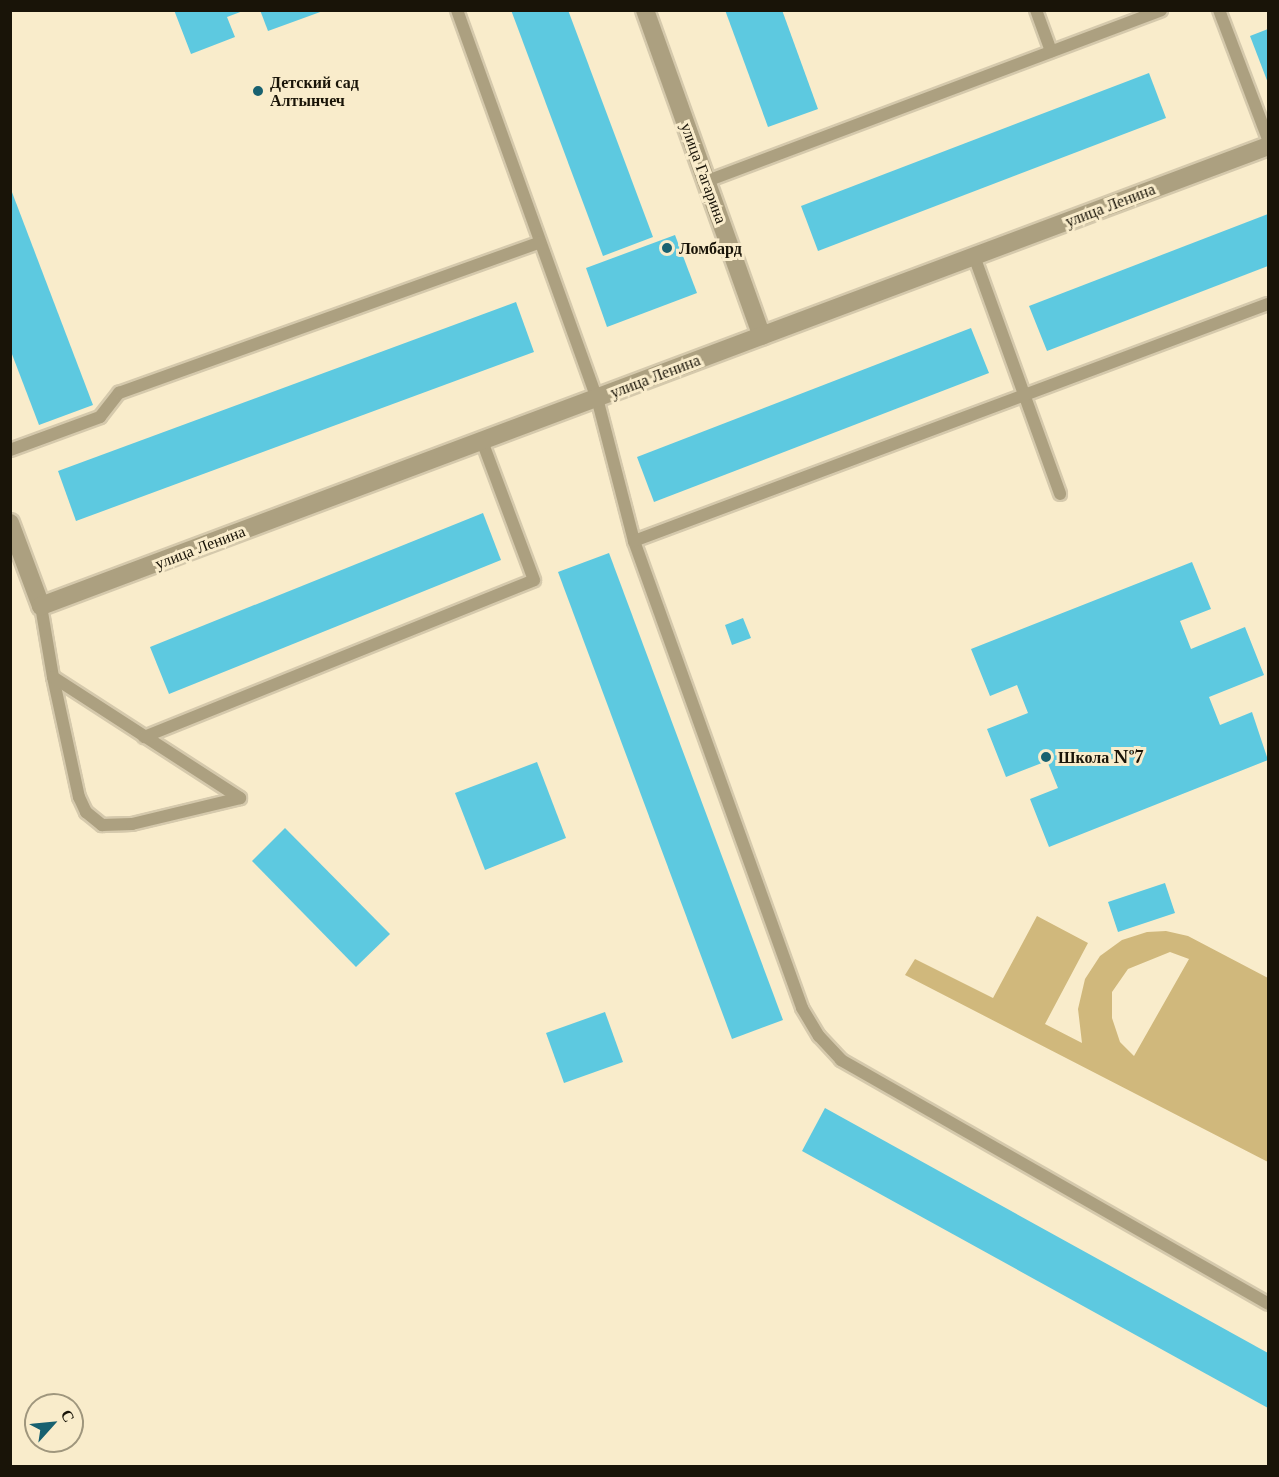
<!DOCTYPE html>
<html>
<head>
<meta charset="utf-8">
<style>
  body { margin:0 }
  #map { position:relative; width:1279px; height:1477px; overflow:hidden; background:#f9eccb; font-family:"Libre Baskerville",serif }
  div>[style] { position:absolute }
  .green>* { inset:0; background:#d0b87c }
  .building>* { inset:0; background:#5dc9e0 }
  .roads { filter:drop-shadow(2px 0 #d5c9ac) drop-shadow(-2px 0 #d5c9ac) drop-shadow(0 2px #d5c9ac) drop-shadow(0 -2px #d5c9ac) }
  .lane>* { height:12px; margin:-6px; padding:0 6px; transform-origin:6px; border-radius:6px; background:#aca080 }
  .street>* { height:18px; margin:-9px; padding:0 9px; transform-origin:9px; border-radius:9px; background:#aca080 }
  .dots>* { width:16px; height:16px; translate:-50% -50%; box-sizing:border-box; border:3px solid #f9eccb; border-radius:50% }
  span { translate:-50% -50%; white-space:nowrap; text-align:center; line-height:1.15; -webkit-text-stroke:6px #f9eccb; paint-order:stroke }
  .poi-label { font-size:16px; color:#191408; font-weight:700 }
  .left { translate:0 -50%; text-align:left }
  .street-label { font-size:16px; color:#191408 }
  .frame { position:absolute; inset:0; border:12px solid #191408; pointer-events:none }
  .north { position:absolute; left:24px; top:1393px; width:60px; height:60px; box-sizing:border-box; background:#f9eccb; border:2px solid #9f967d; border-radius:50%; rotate:63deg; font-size:16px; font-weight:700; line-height:24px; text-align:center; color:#191408 }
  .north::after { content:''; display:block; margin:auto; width:21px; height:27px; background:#186170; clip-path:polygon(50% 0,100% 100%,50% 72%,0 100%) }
</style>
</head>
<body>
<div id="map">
  <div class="green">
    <div style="clip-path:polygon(evenodd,1037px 916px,1088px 943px,1045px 1024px,1082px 1043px,1078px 1009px,1085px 979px,1100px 956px,1122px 940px,1147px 932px,1166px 931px,1188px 936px,1268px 978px,1268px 1162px,905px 975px,915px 959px,993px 998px,1037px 916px,1170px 952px,1189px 959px,1134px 1056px,1120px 1042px,1112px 1018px,1112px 992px,1128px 969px,1170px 952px)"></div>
  </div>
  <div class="building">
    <div style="clip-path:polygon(174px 10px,243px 10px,243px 11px,227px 17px,235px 37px,191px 54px)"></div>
    <div style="clip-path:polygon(260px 10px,323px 10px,323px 11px,268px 31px)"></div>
    <div style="clip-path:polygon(511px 10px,568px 10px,653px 237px,603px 256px)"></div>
    <div style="clip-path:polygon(725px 10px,782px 10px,818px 109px,768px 127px)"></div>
    <div style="clip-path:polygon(1268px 29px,1268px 83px,1250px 36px)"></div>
    <div style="clip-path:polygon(1149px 73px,1166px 118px,818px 251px,801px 206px)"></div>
    <div style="clip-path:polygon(10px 187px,93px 405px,39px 425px,10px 349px)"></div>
    <div style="clip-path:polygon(1268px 214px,1268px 266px,1047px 351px,1029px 306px)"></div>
    <div style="clip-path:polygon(675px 235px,697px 293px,607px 327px,586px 268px)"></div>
    <div style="clip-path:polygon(516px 302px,534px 352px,76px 521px,58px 471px)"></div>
    <div style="clip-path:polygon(971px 328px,989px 373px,654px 502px,637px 457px)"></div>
    <div style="clip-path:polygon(483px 513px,501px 560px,169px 694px,150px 647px)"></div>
    <div style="clip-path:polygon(609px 553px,783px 1020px,732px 1039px,558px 572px)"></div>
    <div style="clip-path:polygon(1192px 562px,1211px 609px,1180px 621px,1191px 649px,1245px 627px,1264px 675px,1209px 697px,1220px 725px,1252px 712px,1268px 760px,1049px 847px,1030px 799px,1058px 788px,1047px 761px,1006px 777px,987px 729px,1028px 713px,1017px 685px,990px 696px,971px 649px)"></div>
    <div style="clip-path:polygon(743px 618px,751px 638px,732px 645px,725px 625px)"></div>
    <div style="clip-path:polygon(537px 762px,566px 838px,485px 870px,455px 793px)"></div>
    <div style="clip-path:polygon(285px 828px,390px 934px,356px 967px,252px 861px)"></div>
    <div style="clip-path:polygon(1165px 883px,1175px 913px,1118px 932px,1108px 902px)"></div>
    <div style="clip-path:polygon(605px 1012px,623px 1062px,564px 1083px,546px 1033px)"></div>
    <div style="clip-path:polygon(825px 1108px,1268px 1353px,1268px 1408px,802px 1151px)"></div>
  </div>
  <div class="roads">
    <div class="lane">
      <div style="left:457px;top:10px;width:412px;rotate:70.2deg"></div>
      <div style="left:597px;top:398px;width:148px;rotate:75.5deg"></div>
      <div style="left:634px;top:541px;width:496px;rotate:70.2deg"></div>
      <div style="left:802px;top:1008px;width:33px;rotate:59deg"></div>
      <div style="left:819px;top:1036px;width:33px;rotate:47deg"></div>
      <div style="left:841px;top:1060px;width:492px;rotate:29.7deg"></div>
      <div style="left:1036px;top:10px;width:44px;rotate:69.9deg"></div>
      <div style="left:1219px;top:10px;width:138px;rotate:69.2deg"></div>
      <div style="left:707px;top:181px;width:485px;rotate:-20.6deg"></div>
      <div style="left:974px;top:256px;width:253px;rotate:70.1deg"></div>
      <div style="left:10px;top:450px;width:96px;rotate:-20.1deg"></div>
      <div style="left:100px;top:417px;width:31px;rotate:-52deg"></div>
      <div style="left:119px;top:393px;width:447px;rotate:-19.7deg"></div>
      <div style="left:634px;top:541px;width:677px;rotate:-20.5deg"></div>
      <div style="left:41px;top:606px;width:72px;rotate:80.4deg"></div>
      <div style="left:53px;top:677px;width:123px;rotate:77.8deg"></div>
      <div style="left:79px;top:797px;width:17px;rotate:65deg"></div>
      <div style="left:86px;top:812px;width:21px;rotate:39deg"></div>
      <div style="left:102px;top:825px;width:30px;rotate:-2deg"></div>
      <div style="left:132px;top:824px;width:111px;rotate:-13.5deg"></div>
      <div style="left:53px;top:677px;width:223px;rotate:32.9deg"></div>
      <div style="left:144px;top:737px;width:420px;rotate:-21.9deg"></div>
      <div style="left:534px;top:580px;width:148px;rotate:-110.5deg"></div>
    </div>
    <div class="street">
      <div style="left:645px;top:10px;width:346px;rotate:70.3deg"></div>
      <div style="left:10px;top:523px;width:89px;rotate:69.5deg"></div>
      <div style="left:41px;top:606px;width:1310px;rotate:-20.55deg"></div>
    </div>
  </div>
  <div class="dots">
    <div style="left:258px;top:91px;background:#186170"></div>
    <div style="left:667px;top:248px;background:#186170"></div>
    <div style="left:1046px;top:757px;background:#186170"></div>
  </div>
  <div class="poi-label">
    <span class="left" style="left:270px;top:91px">Детский сад<br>Алтынчеч</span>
    <span class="left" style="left:679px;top:248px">Ломбард</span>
    <span class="left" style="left:1058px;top:757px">Школа №7</span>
  </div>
  <div class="street-label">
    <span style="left:704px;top:173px;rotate:70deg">улица Гагарина</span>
    <span style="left:1110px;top:205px;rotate:-21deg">улица Ленина</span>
    <span style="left:655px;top:376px;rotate:-21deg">улица Ленина</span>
    <span style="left:200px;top:547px;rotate:-21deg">улица Ленина</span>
  </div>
  <div class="frame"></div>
  <div class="north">С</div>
</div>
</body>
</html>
